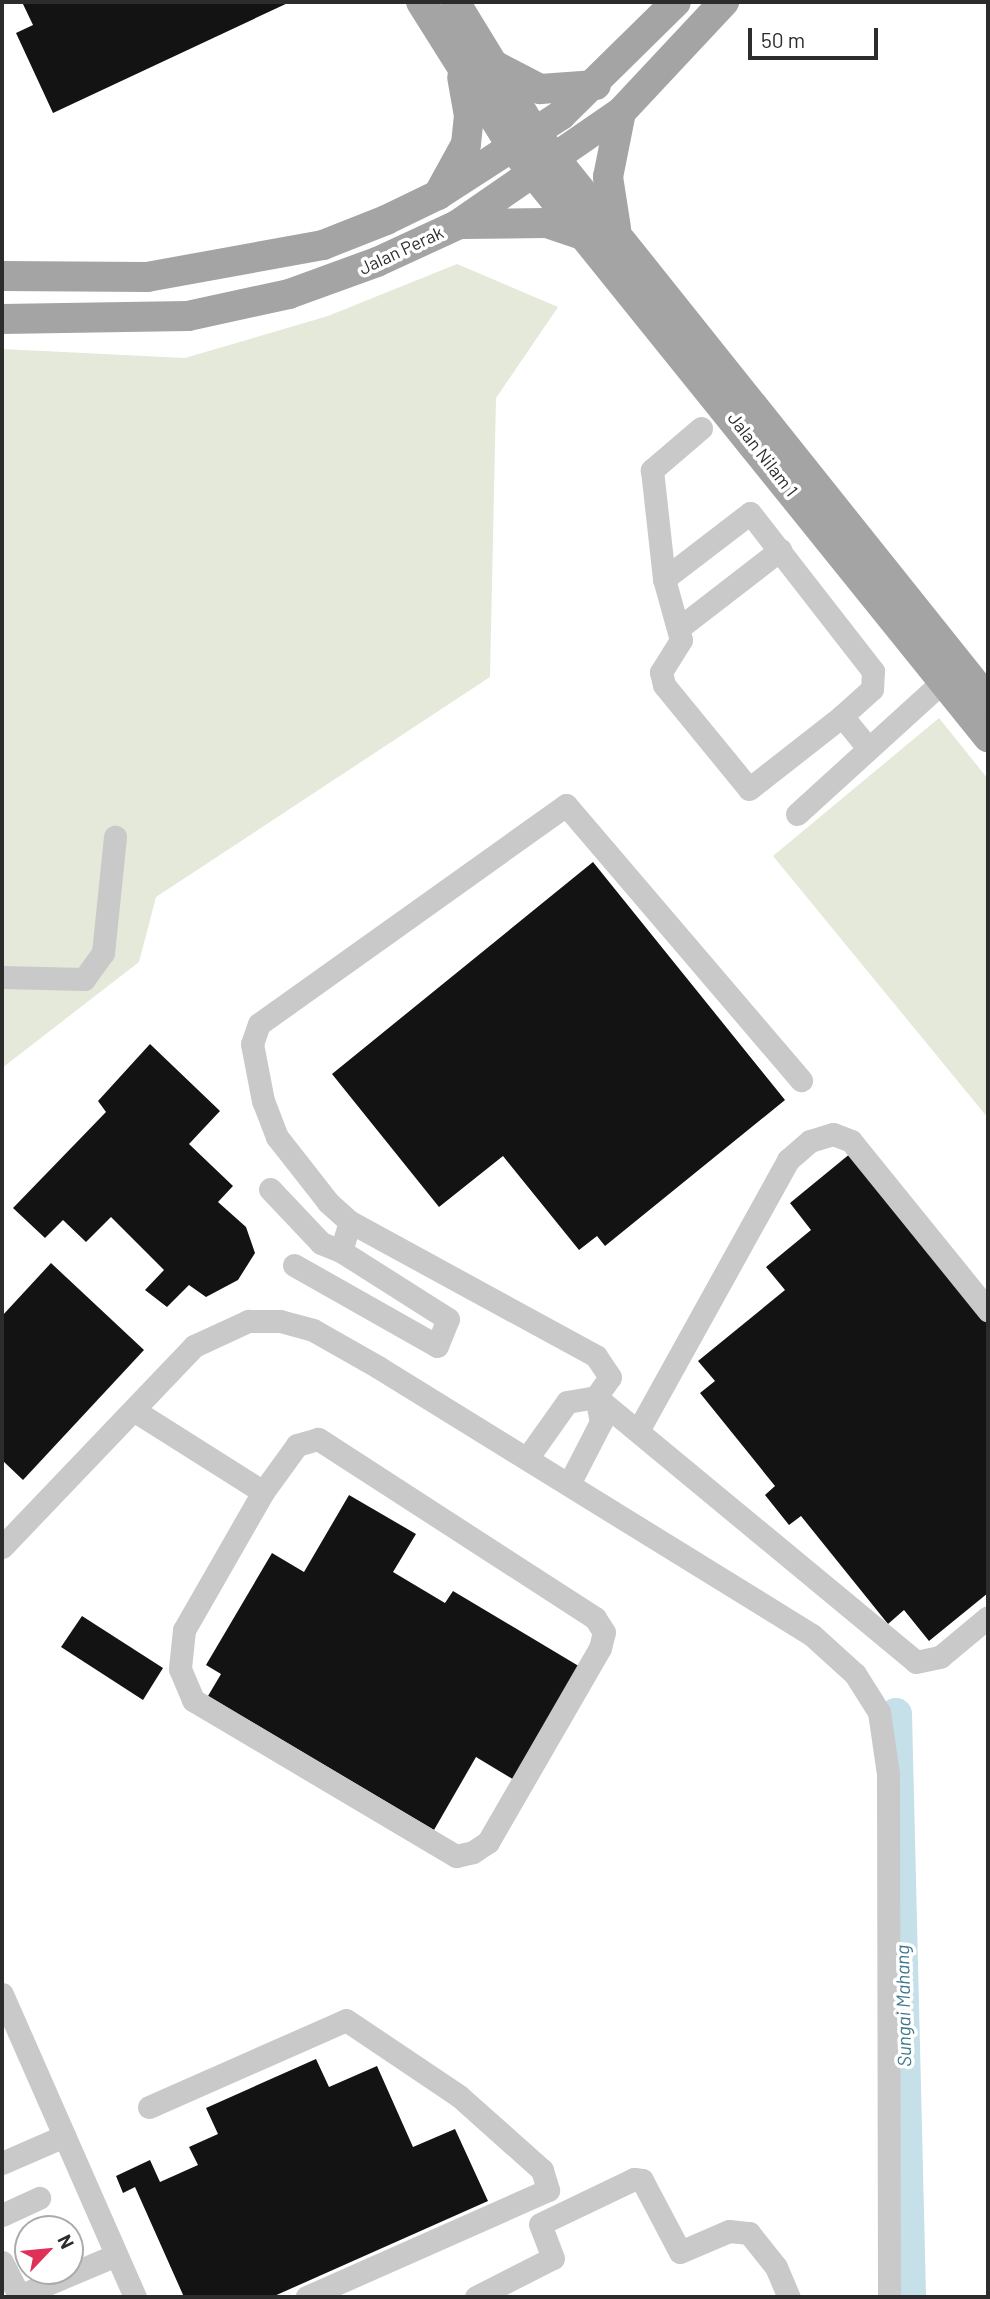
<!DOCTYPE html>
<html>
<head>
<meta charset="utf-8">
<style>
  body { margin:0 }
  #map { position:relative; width:990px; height:2299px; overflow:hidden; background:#fff; font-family:Barlow,sans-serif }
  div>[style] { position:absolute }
  .green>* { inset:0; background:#e4e9d9 }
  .river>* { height:32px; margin:-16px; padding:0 16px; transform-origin:16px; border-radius:16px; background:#c5e0e9 }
  .building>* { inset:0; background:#131313 }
  .minor>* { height:23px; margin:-11.5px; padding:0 11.5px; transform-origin:11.5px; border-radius:11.5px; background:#c9c9c9 }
  .major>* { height:30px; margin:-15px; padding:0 15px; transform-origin:15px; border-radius:15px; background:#a4a4a4 }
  span { translate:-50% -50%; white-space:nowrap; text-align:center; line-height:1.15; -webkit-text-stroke:7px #fff; paint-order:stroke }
  .street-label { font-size:18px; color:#2c2c2c }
  .water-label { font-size:19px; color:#3d788a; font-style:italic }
  .frame { position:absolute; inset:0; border:4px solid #2c2c2c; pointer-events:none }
  .north { position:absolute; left:14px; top:2215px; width:70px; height:70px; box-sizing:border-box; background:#fff; border:2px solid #ababab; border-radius:50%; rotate:64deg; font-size:19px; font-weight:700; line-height:28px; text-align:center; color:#2c2c2c }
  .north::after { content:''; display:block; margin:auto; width:24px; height:32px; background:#df3157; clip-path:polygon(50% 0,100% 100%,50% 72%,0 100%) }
  .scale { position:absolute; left:748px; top:28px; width:130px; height:32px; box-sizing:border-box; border:4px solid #2c2c2c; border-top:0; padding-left:9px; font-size:21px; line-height:24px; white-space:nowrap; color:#2c2c2c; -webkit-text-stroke:5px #fff; paint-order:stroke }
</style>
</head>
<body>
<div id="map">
  <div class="green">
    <div style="clip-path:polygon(457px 264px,558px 307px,496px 398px,490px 677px,156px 897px,139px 962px,2px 1068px,2px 349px,185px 358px,328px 316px)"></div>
    <div style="clip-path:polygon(939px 718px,988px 779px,988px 1118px,773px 856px)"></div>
  </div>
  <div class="river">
    <div style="left:896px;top:1714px;width:583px;rotate:88.62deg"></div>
  </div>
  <div class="building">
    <div style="clip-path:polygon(22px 2px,290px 2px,53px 113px,16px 33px,33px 25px)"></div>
    <div style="clip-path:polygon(593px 862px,785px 1100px,605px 1246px,597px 1236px,579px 1250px,503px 1156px,439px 1207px,332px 1074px)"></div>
    <div style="clip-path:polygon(150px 1044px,220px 1111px,189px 1144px,233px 1186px,218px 1202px,246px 1227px,255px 1253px,238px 1280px,206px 1297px,189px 1285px,167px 1307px,145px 1290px,164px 1270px,111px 1217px,86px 1242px,63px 1220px,45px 1238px,13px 1208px,106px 1112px,98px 1101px)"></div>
    <div style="clip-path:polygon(851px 1153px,988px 1323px,988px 1593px,929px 1641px,904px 1610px,888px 1624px,801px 1516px,789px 1525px,765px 1495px,775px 1486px,700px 1393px,715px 1381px,698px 1361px,785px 1290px,766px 1267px,811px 1230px,790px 1203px)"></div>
    <div style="clip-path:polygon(51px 1263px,144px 1350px,23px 1480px,2px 1460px,2px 1316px)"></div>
    <div style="clip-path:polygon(349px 1495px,416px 1534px,393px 1572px,445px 1603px,453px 1591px,582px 1668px,516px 1781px,476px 1757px,434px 1830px,208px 1696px,221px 1674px,206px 1665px,272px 1553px,304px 1572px)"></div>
    <div style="clip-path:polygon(82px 1616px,163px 1668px,143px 1700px,61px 1647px)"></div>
    <div style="clip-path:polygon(316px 2059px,329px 2087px,377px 2066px,413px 2147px,455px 2129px,488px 2201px,272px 2297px,184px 2297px,135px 2187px,123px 2193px,116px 2176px,150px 2160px,160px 2182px,198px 2165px,189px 2147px,218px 2134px,206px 2108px)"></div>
  </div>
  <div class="minor">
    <div style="left:701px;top:428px;width:65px;rotate:139.4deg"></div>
    <div style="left:652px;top:470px;width:110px;rotate:83.7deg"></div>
    <div style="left:664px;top:579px;width:63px;rotate:74.4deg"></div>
    <div style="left:681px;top:640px;width:38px;rotate:122deg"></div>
    <div style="left:661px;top:672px;width:13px;rotate:77deg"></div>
    <div style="left:664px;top:685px;width:134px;rotate:50.7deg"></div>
    <div style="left:749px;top:789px;width:118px;rotate:-38.1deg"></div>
    <div style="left:664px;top:579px;width:108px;rotate:-37.5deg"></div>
    <div style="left:750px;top:513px;width:200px;rotate:52.1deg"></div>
    <div style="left:873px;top:671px;width:18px;rotate:93deg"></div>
    <div style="left:872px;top:689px;width:40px;rotate:138deg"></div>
    <div style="left:842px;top:716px;width:41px;rotate:50.9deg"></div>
    <div style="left:679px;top:628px;width:128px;rotate:-37.7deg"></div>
    <div style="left:797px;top:814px;width:214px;rotate:-42.3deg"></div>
    <div style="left:2px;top:977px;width:82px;rotate:1.4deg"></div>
    <div style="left:84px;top:979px;width:32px;rotate:-54deg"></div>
    <div style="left:103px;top:953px;width:117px;rotate:-84.1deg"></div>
    <div style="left:270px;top:1189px;width:74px;rotate:46.6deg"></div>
    <div style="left:321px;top:1243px;width:22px;rotate:22deg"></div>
    <div style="left:294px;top:1265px;width:164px;rotate:29.5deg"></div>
    <div style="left:437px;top:1346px;width:29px;rotate:-68deg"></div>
    <div style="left:448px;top:1319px;width:127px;rotate:-147.6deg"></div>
    <div style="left:341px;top:1251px;width:30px;rotate:-73deg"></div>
    <div style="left:596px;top:1397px;width:24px;rotate:-55deg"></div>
    <div style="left:610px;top:1377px;width:25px;rotate:-124deg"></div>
    <div style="left:596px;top:1356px;width:280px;rotate:-151.4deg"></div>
    <div style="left:350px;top:1222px;width:30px;rotate:-138deg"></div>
    <div style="left:328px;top:1202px;width:83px;rotate:-128.1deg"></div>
    <div style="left:277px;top:1137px;width:39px;rotate:-111deg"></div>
    <div style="left:263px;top:1101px;width:58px;rotate:-100.9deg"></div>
    <div style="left:252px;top:1044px;width:21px;rotate:-71deg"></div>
    <div style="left:259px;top:1024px;width:377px;rotate:-35.5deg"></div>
    <div style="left:566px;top:805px;width:362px;rotate:49.5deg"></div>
    <div style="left:135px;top:1411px;width:151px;rotate:32.3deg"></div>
    <div style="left:263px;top:1492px;width:159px;rotate:119.8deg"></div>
    <div style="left:184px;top:1630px;width:39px;rotate:96deg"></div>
    <div style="left:180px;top:1669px;width:34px;rotate:67deg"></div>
    <div style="left:193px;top:1700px;width:306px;rotate:30.7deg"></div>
    <div style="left:456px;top:1856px;width:17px;rotate:-13deg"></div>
    <div style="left:473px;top:1852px;width:18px;rotate:-34deg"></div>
    <div style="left:488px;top:1842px;width:224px;rotate:-60deg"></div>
    <div style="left:600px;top:1648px;width:16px;rotate:-76deg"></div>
    <div style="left:604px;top:1632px;width:17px;rotate:-123deg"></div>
    <div style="left:595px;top:1618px;width:330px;rotate:-147.1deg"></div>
    <div style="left:318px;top:1439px;width:22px;rotate:164deg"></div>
    <div style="left:297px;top:1445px;width:58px;rotate:125.9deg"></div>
    <div style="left:639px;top:1429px;width:308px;rotate:-61deg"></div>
    <div style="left:788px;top:1160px;width:29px;rotate:-41deg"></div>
    <div style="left:810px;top:1141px;width:24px;rotate:-17deg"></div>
    <div style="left:833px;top:1134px;width:19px;rotate:21deg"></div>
    <div style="left:851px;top:1141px;width:218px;rotate:51deg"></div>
    <div style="left:528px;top:1457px;width:67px;rotate:-54.7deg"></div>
    <div style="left:567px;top:1402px;width:29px;rotate:-10deg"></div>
    <div style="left:596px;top:1397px;width:415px;rotate:39.6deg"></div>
    <div style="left:916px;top:1662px;width:25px;rotate:-12deg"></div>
    <div style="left:940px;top:1657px;width:62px;rotate:-39.8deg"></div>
    <div style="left:570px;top:1482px;width:68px;rotate:-62.7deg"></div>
    <div style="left:601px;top:1422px;width:25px;rotate:-101deg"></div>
    <div style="left:2px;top:1547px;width:278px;rotate:-46.3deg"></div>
    <div style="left:194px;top:1346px;width:60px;rotate:-24.8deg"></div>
    <div style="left:248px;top:1321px;width:32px"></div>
    <div style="left:280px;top:1321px;width:34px;rotate:15deg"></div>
    <div style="left:313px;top:1330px;width:75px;rotate:29.6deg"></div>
    <div style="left:378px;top:1367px;width:510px;rotate:31.7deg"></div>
    <div style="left:812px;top:1635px;width:58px;rotate:42.2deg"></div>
    <div style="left:855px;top:1674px;width:45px;rotate:57.7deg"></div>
    <div style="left:879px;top:1712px;width:63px;rotate:81.7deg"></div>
    <div style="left:888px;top:1774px;width:523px;rotate:89.89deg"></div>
    <div style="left:2px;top:1994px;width:331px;rotate:66.3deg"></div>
    <div style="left:149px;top:2107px;width:215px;rotate:-23.8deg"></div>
    <div style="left:346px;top:2020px;width:136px;rotate:33.9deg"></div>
    <div style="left:459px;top:2096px;width:111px;rotate:41.7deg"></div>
    <div style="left:542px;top:2170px;width:21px;rotate:73deg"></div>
    <div style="left:548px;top:2190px;width:264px;rotate:156.1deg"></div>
    <div style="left:2px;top:2163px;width:68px;rotate:-23.5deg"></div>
    <div style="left:2px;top:2215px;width:41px;rotate:-24.7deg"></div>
    <div style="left:2px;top:2262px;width:38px;rotate:63deg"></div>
    <div style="left:19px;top:2296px;width:105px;rotate:-22.9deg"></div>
    <div style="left:476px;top:2297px;width:86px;rotate:-26.9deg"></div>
    <div style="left:553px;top:2258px;width:36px;rotate:-111deg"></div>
    <div style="left:540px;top:2224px;width:104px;rotate:-25.6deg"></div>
    <div style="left:634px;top:2179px;width:8px;rotate:7deg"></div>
    <div style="left:642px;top:2180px;width:81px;rotate:62.2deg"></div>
    <div style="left:680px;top:2252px;width:53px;rotate:-23.2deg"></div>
    <div style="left:729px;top:2231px;width:20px;rotate:6deg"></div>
    <div style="left:749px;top:2233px;width:43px;rotate:51.5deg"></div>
    <div style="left:776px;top:2267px;width:33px;rotate:67deg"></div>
  </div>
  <div class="major">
    <div style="left:421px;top:2px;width:173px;rotate:57.8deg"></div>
    <div style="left:513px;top:148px;width:757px;rotate:51.12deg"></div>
    <div style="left:455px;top:2px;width:153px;rotate:58.6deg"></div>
    <div style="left:535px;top:133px;width:726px;rotate:51.38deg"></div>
    <div style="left:494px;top:65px;width:52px;rotate:27.6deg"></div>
    <div style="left:540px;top:89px;width:56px;rotate:-4.1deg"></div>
    <div style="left:438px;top:195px;width:58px;rotate:-61.2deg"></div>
    <div style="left:466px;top:144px;width:28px;rotate:-84deg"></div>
    <div style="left:469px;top:116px;width:39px;rotate:-100deg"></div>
    <div style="left:462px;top:224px;width:85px;rotate:-0.7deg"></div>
    <div style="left:547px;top:223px;width:43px;rotate:18.9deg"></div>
    <div style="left:616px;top:228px;width:52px;rotate:-98.9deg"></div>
    <div style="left:608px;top:177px;width:66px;rotate:-78.7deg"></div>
    <div style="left:2px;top:276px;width:145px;rotate:0.4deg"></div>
    <div style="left:147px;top:277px;width:179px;rotate:-10.3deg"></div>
    <div style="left:323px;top:245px;width:68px;rotate:-21.6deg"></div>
    <div style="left:386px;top:220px;width:58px;rotate:-25.7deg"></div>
    <div style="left:438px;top:195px;width:147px;rotate:-33deg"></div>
    <div style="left:561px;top:115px;width:161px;rotate:-44.5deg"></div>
    <div style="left:2px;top:319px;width:186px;rotate:-0.9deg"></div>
    <div style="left:188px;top:316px;width:103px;rotate:-12.3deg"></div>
    <div style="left:289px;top:294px;width:94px;rotate:-20deg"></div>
    <div style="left:377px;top:262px;width:88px;rotate:-24.8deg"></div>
    <div style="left:457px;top:225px;width:199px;rotate:-34.6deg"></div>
    <div style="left:621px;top:112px;width:151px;rotate:-46.9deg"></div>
  </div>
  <div class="street-label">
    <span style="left:401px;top:250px;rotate:-25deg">Jalan Perak</span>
    <span style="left:763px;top:454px;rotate:52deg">Jalan Nilam 1</span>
  </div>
  <div class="water-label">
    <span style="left:903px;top:2006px;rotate:-91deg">Sungai Mahang</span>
  </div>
  <div class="frame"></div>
  <div class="north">N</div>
  <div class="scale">50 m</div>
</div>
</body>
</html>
